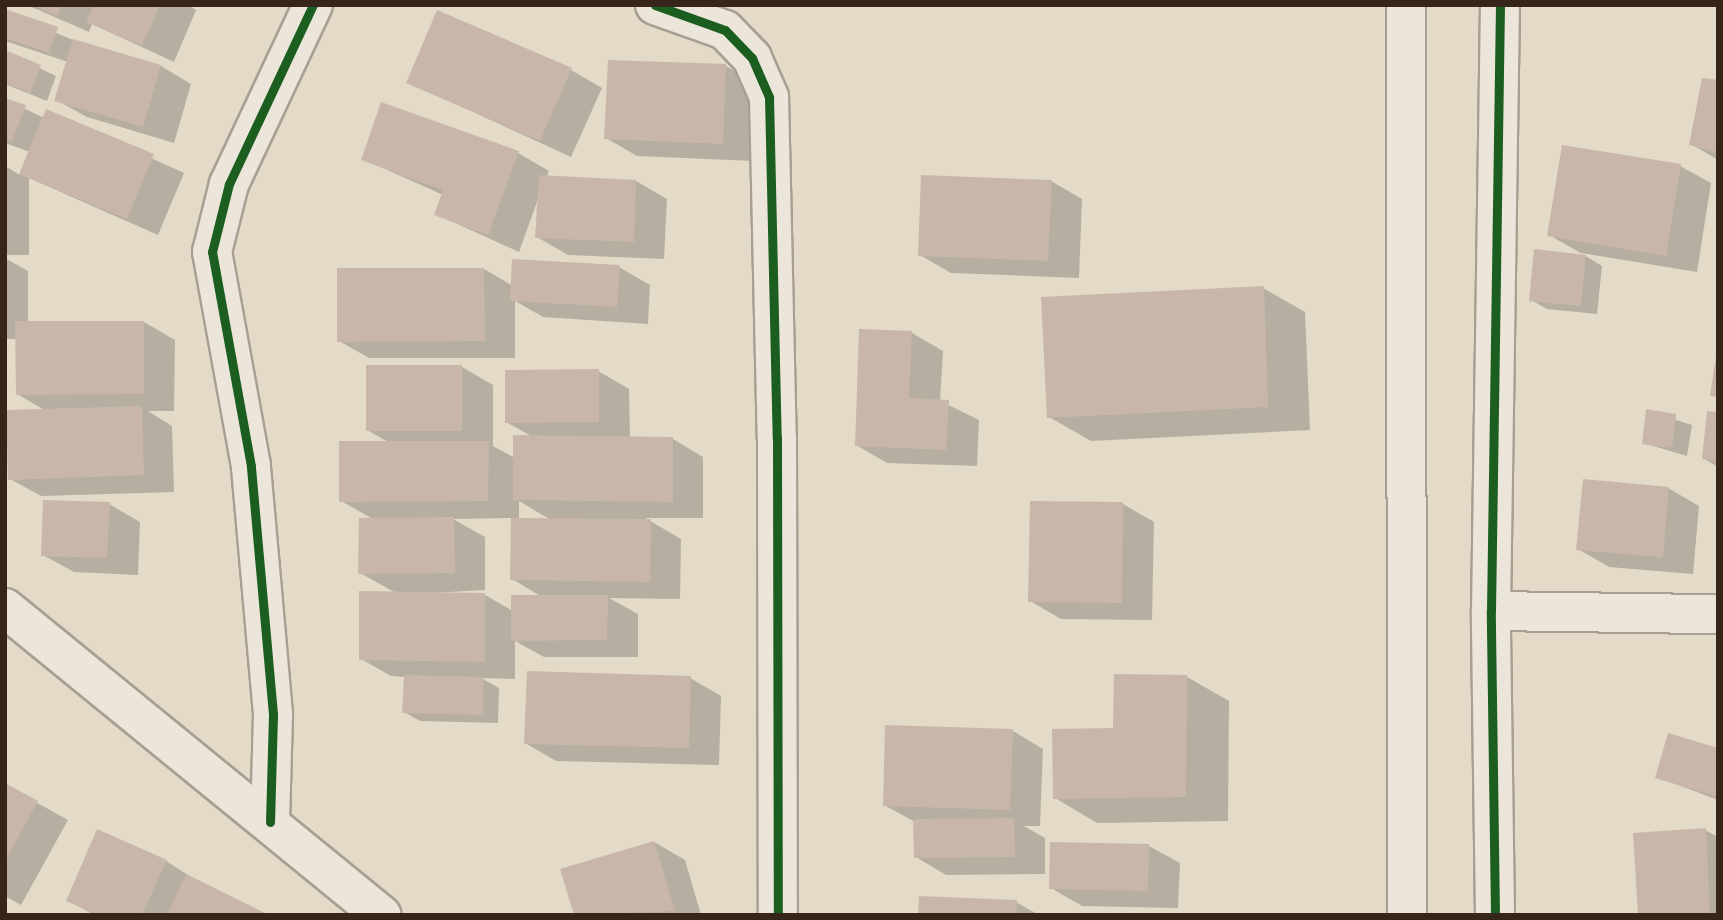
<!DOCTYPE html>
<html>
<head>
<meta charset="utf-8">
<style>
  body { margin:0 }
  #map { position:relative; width:1723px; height:920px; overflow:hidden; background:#e4dac8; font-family:Bitter,serif }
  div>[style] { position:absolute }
  .shadow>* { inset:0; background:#0003 }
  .building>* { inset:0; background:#c8b7a9 }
  .roads { filter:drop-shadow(2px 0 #a89f92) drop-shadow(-2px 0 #a89f92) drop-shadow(0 2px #a89f92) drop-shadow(0 -2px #a89f92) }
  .street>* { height:38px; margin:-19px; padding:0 19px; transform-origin:19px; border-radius:19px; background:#ece5da }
  .secondary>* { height:38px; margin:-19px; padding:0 19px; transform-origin:19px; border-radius:19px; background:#ece5da }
  .cycleway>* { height:9px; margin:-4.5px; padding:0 4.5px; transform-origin:4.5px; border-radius:4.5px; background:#1b5e20 }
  span { translate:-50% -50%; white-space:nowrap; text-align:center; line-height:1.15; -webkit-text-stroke:5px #f7e8cb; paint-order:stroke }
  .frame { position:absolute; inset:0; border:7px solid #36261a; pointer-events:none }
</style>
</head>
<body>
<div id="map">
  <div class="shadow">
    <div style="clip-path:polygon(27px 5px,188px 5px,196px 10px,174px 62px,92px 24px,89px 32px)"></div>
    <div style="clip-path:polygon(5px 11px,73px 40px,161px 66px,191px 84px,174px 143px,87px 117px,56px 100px,68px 62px,5px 41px)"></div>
    <div style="clip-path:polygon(5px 52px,56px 76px,47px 101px,5px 84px)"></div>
    <div style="clip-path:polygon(726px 66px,757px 84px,754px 161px,637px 156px,606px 138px)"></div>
    <div style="clip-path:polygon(571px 70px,602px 88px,571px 157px,408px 82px)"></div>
    <div style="clip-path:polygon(1718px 82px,1718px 160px,1691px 144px)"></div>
    <div style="clip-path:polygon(5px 99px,44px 118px,47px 111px,184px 173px,158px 235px,29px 178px,29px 255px,5px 255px,5px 166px,20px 175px,30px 152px,5px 143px)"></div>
    <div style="clip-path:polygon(518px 153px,549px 171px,546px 178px,636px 181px,667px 199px,664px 259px,568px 255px,537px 237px,538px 199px,519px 252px,436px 214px,443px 195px,363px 159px)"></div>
    <div style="clip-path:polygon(1680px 166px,1711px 183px,1697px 272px,1581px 253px,1602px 266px,1597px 314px,1547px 309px,1531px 300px,1586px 256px,1549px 235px)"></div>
    <div style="clip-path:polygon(1051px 181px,1082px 199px,1079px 278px,951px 273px,920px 255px)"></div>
    <div style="clip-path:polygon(5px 258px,28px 271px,28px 322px,144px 322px,175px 340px,174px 411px,148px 411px,172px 426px,174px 492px,41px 496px,10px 479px,46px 411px,17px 394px,17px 339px,5px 339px)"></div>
    <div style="clip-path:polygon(619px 267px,650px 285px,648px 324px,543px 317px,515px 301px,515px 358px,369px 358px,339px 341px,484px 269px,513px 286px)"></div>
    <div style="clip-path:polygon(1263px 288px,1305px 312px,1310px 430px,1091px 441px,1049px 417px)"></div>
    <div style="clip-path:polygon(912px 333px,943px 351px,940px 401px,979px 420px,977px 466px,887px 463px,856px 445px)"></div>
    <div style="clip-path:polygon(evenodd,462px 367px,493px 385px,493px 446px,515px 458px,533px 437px,506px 422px,598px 371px,629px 389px,630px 438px,673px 439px,703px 457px,703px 518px,645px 518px,681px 539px,680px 599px,609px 598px,638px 614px,638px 657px,544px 657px,515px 641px,515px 679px,481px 678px,499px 688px,498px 723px,420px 721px,404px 712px,405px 677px,391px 676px,361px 659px,396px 593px,360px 573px,373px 519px,341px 501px,390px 443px,367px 430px,462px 367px,519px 501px,551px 520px,519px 519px,519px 501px,462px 367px,513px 518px,512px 579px,542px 597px,513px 611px,485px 595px,414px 594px,485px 590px,485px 537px,453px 519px,513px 518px)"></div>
    <div style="clip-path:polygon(1648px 411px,1692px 425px,1687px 456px,1643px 443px)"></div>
    <div style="clip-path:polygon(1718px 414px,1718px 467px,1703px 458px)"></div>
    <div style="clip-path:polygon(1668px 488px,1699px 506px,1693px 574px,1609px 567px,1578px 549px)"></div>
    <div style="clip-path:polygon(109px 504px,140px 522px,138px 575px,74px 572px,43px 555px)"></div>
    <div style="clip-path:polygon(1123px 504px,1154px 522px,1152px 620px,1061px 619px,1030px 601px)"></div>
    <div style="clip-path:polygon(1187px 677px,1229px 701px,1228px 821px,1097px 823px,1055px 798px,1115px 730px)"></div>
    <div style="clip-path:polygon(690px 678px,721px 696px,719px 765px,556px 761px,525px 743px)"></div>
    <div style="clip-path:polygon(1013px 731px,1043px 749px,1040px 826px,1024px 826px,1045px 838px,1045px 874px,946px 875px,916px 857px,915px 822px,884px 805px)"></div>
    <div style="clip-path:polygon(1718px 750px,1718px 800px,1657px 777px)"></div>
    <div style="clip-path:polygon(5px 785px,68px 820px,21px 905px,5px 896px)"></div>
    <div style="clip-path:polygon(1705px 830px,1718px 837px,1718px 915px,1640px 915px)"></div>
    <div style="clip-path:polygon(654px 842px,685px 860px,701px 915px,576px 915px)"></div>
    <div style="clip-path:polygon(1149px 846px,1180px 863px,1178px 908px,1082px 906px,1051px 888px)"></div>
    <div style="clip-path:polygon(166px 861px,196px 880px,266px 915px,94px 915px,68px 900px)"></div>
    <div style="clip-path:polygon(1016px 902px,1039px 915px,920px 915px)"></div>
  </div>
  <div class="building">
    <div style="clip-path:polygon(33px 5px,62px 5px,57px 16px)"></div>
    <div style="clip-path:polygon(94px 5px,160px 5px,142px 46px,86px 22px)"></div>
    <div style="clip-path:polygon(5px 9px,58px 27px,49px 53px,5px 38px)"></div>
    <div style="clip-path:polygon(437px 10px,572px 68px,540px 141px,406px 83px)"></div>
    <div style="clip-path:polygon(73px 39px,161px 65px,143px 127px,54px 101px)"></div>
    <div style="clip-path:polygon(5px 50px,41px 65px,30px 93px,5px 83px)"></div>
    <div style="clip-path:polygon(608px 60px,726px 64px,723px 144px,604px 139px)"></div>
    <div style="clip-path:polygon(1702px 78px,1718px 80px,1718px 153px,1689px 145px)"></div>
    <div style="clip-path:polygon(5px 98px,26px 105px,12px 141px,5px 139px)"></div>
    <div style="clip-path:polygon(381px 102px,519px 151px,488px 235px,434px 215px,443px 190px,361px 160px)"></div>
    <div style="clip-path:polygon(46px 109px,154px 154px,127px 219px,19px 174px)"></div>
    <div style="clip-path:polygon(1562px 145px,1681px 164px,1666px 256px,1547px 236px)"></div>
    <div style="clip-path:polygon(539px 175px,636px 180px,634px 242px,535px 238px)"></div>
    <div style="clip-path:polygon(921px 175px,1052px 180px,1048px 261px,918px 256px)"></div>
    <div style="clip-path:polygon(1534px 249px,1586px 255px,1581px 306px,1529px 301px)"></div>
    <div style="clip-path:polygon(512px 259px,620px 265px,617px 307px,510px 301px)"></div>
    <div style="clip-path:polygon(337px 268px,484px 268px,485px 341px,337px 342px)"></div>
    <div style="clip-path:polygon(1264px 286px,1268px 407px,1047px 418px,1041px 297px)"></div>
    <div style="clip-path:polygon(15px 321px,144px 321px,144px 394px,16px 395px)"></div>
    <div style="clip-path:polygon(859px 329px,912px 331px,909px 398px,949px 400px,946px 450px,855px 446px)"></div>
    <div style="clip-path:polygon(1716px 356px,1718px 356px,1718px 397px,1710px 396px)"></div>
    <div style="clip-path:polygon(366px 365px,462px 365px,462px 431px,366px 431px)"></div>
    <div style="clip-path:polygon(599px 369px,599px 422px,505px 423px,505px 370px)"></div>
    <div style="clip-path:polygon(142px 406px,144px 475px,8px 480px,6px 410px)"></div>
    <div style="clip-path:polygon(1646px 409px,1676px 414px,1672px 448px,1642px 444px)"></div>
    <div style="clip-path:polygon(1707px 411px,1718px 412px,1718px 461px,1702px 459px)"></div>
    <div style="clip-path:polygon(513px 435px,673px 437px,673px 502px,513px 500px)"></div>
    <div style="clip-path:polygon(339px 441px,489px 441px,488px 501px,339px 502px)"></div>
    <div style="clip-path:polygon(1583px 479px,1669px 487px,1663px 557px,1576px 550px)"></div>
    <div style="clip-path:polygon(43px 500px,110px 502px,107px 558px,41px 556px)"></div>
    <div style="clip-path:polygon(1030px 501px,1123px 502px,1122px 603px,1028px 602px)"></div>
    <div style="clip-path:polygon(454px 517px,455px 573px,358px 574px,359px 518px)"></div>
    <div style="clip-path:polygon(511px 518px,651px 519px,650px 582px,510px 580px)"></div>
    <div style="clip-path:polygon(359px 591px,485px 593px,485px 662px,359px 660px)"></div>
    <div style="clip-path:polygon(511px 595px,608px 595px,607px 640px,511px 641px)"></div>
    <div style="clip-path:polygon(527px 671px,691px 676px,689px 748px,524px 744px)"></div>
    <div style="clip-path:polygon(1114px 674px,1187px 675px,1186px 797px,1053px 799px,1052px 729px,1113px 728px)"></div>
    <div style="clip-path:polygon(404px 675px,483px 677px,483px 715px,402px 713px)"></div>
    <div style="clip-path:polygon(885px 725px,1013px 729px,1010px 810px,883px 806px)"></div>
    <div style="clip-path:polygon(1668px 733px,1718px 748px,1718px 797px,1655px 778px)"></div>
    <div style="clip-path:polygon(5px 783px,38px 801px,5px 861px)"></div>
    <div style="clip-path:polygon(1014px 818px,1015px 857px,914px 858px,913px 819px)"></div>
    <div style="clip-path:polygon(1706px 828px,1710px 915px,1638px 915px,1633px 833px)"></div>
    <div style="clip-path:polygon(97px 829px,167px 860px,142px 915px,98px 915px,66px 901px)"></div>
    <div style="clip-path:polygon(654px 841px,675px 911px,574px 915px,560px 869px)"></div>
    <div style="clip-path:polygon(1050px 842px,1149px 844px,1148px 891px,1049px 889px)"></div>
    <div style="clip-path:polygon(186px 874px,269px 915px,167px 915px)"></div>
    <div style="clip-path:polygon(919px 896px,1017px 900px,1016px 915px,918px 915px)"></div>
  </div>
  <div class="roads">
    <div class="street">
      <div style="left:655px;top:5px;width:74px;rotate:19.7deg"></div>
      <div style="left:725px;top:30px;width:39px;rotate:46deg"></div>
      <div style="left:752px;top:58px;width:43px;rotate:66.4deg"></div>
      <div style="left:769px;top:97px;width:341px;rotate:88.7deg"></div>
      <div style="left:777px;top:438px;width:477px;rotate:89.9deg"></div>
      <div style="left:5px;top:608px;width:486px;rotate:39.2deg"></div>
      <div style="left:1491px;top:611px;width:227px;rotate:0.8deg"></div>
      <div style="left:270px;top:822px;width:108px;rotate:-88.4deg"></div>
      <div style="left:273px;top:714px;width:249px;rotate:-95.1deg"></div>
      <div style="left:251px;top:466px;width:218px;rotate:-100.3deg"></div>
      <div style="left:212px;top:252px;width:70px;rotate:-76deg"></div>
      <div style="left:229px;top:184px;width:198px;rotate:-64.9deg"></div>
    </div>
    <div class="secondary">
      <div style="left:1406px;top:5px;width:910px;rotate:89.94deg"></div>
      <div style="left:1495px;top:915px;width:304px;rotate:-90.8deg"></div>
      <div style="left:1491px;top:611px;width:606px;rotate:-89.15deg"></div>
    </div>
  </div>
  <div class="cycleway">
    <div style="left:655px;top:5px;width:74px;rotate:19.7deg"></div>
    <div style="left:725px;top:30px;width:39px;rotate:46deg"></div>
    <div style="left:752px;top:58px;width:43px;rotate:66.4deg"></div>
    <div style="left:769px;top:97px;width:341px;rotate:88.7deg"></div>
    <div style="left:777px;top:438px;width:477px;rotate:89.9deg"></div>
    <div style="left:270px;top:822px;width:108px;rotate:-88.4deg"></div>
    <div style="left:273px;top:714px;width:249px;rotate:-95.1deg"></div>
    <div style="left:251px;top:466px;width:218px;rotate:-100.3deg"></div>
    <div style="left:212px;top:252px;width:70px;rotate:-76deg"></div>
    <div style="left:229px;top:184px;width:198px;rotate:-64.9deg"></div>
    <div style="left:1495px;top:915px;width:304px;rotate:-90.8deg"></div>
    <div style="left:1491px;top:611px;width:606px;rotate:-89.15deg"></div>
  </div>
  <div class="frame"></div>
</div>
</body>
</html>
